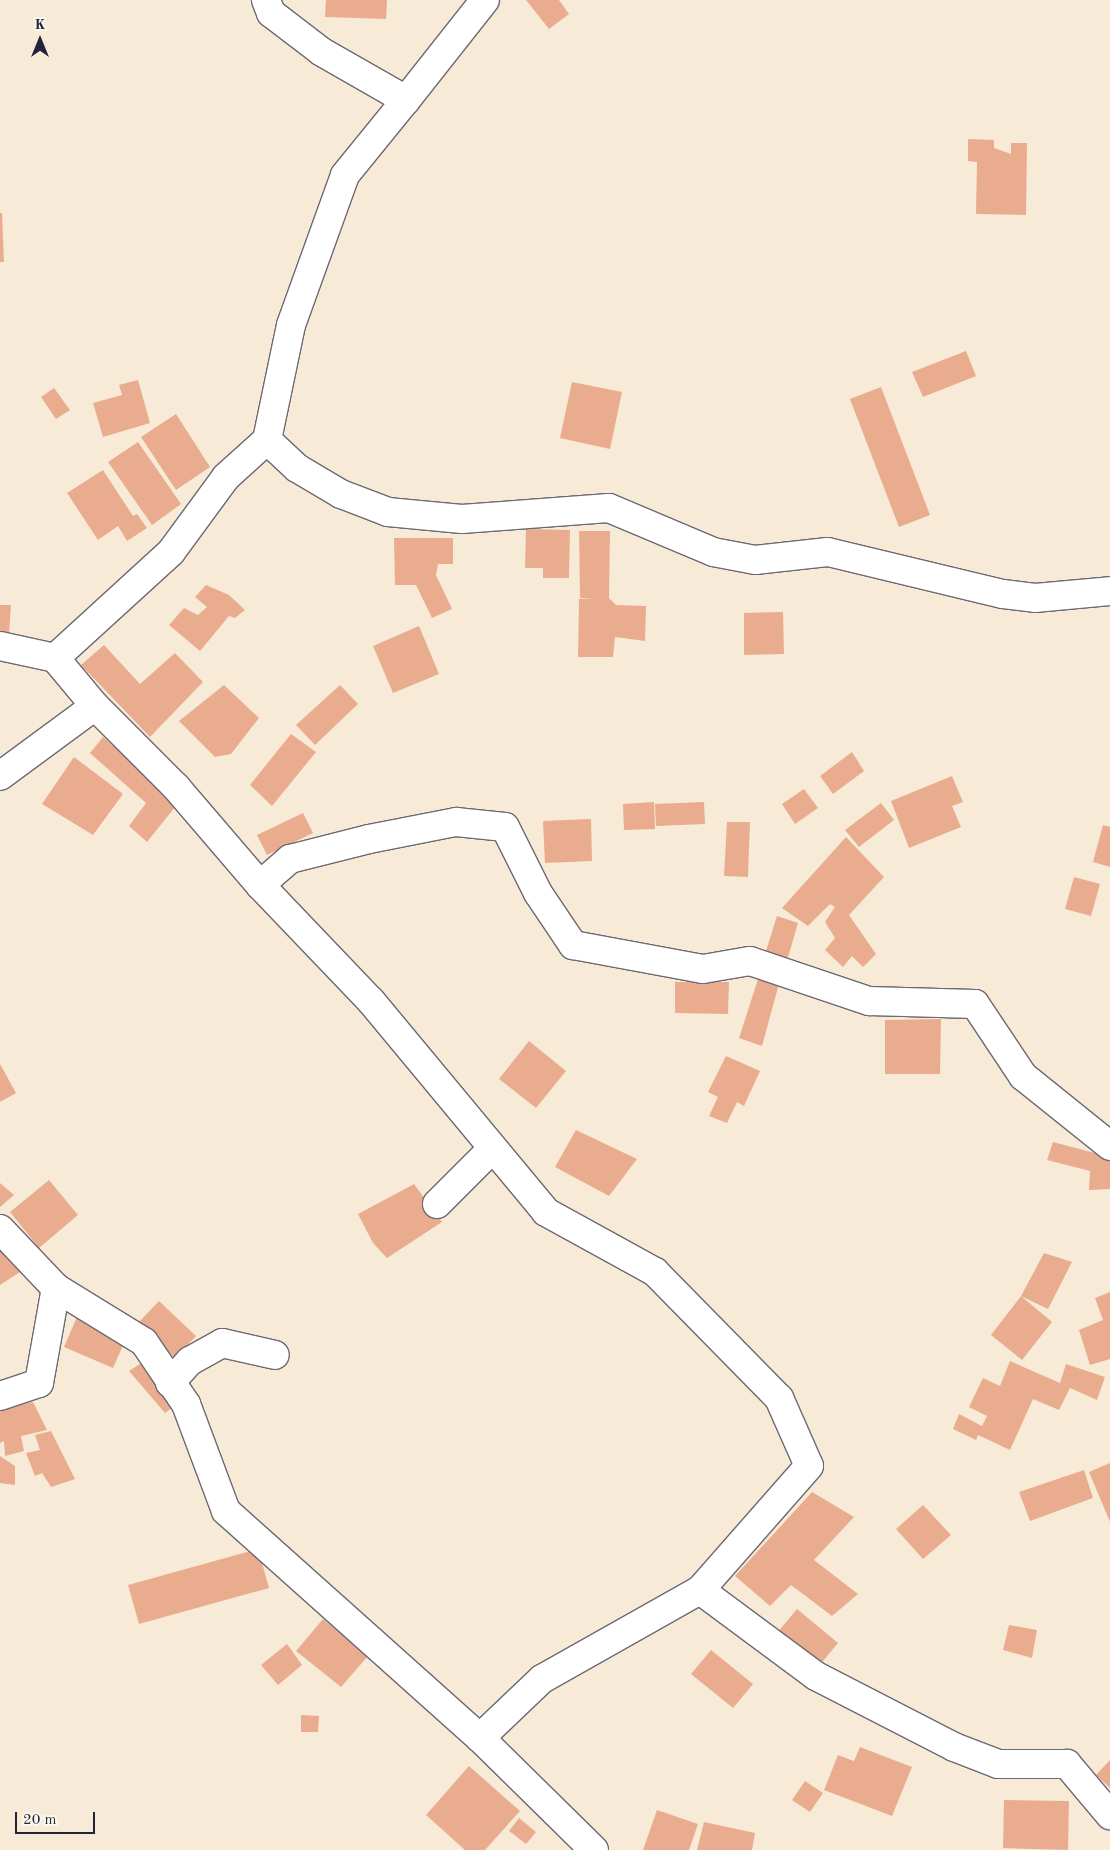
<!DOCTYPE html>
<html>
<head>
<meta charset="utf-8">
<style>
  body { margin:0 }
  #map { position:relative; width:1110px; height:1850px; overflow:hidden; background:#f7ebd7; font-family:"Old Standard TT",serif }
  div>[style] { position:absolute }
  .building>* { inset:0; background:#eaac8e }
  .roads { filter:drop-shadow(1px 0 #6d6872) drop-shadow(-1px 0 #6d6872) drop-shadow(0 1px #6d6872) drop-shadow(0 -1px #6d6872) }
  .minor>* { height:28px; margin:-14px; padding:0 14px; transform-origin:14px; border-radius:14px; background:#fff }
  span { translate:-50% -50%; white-space:nowrap; text-align:center; line-height:1.15; -webkit-text-stroke:4px #fbf7ec; paint-order:stroke }
  .north { position:absolute; left:15px; top:15px; width:50px; height:50px; -webkit-text-stroke:4px #fbf7ec; paint-order:stroke; rotate:0deg; font-size:14px; font-weight:700; line-height:20px; text-align:center; color:#22223b }
  .north::after { content:''; display:block; margin:auto; width:18px; height:22px; background:#22223b; clip-path:polygon(50% 0,100% 100%,50% 72%,0 100%) }
  .scale { position:absolute; left:15px; top:1812px; width:80px; height:22px; box-sizing:border-box; border:2px solid #22223b; border-top:0; padding-left:6px; font-size:15px; line-height:18px; white-space:nowrap; color:#22223b; -webkit-text-stroke:4px #fbf7ec; paint-order:stroke }
</style>
</head>
<body>
<div id="map">
  <div class="building">
    <div style="clip-path:polygon(326px 0,387px 0,386px 19px,325px 17px)"></div>
    <div style="clip-path:polygon(526px 0,559px 0,569px 14px,549px 29px)"></div>
    <div style="clip-path:polygon(968px 139px,994px 140px,994px 148px,1011px 154px,1011px 143px,1027px 143px,1026px 215px,976px 214px,977px 162px,968px 161px)"></div>
    <div style="clip-path:polygon(0 213px,2px 213px,4px 262px,0 262px)"></div>
    <div style="clip-path:polygon(966px 351px,976px 376px,923px 397px,912px 372px)"></div>
    <div style="clip-path:polygon(138px 380px,150px 423px,103px 437px,93px 403px,122px 395px,119px 385px)"></div>
    <div style="clip-path:polygon(572px 382px,622px 392px,610px 449px,560px 438px)"></div>
    <div style="clip-path:polygon(881px 387px,930px 515px,899px 527px,850px 399px)"></div>
    <div style="clip-path:polygon(54px 388px,70px 410px,56px 419px,41px 397px)"></div>
    <div style="clip-path:polygon(176px 414px,210px 467px,176px 490px,141px 437px)"></div>
    <div style="clip-path:polygon(138px 442px,181px 504px,152px 525px,108px 462px)"></div>
    <div style="clip-path:polygon(103px 470px,133px 516px,137px 514px,147px 528px,127px 541px,118px 526px,98px 540px,67px 493px)"></div>
    <div style="clip-path:polygon(526px 529px,570px 530px,569px 578px,543px 578px,543px 568px,525px 568px)"></div>
    <div style="clip-path:polygon(579px 531px,610px 531px,609px 598px,616px 605px,646px 606px,645px 641px,615px 637px,613px 657px,578px 657px,579px 599px,593px 598px,580px 598px)"></div>
    <div style="clip-path:polygon(394px 538px,453px 538px,453px 564px,438px 564px,436px 575px,452px 609px,432px 618px,416px 585px,395px 585px)"></div>
    <div style="clip-path:polygon(206px 585px,229px 595px,245px 610px,235px 618px,229px 616px,200px 651px,169px 625px,184px 608px,198px 615px,207px 607px,195px 597px)"></div>
    <div style="clip-path:polygon(0 605px,11px 605px,9px 634px,0 633px)"></div>
    <div style="clip-path:polygon(783px 612px,784px 654px,744px 655px,744px 613px)"></div>
    <div style="clip-path:polygon(419px 626px,439px 674px,393px 693px,373px 646px)"></div>
    <div style="clip-path:polygon(104px 645px,140px 684px,175px 653px,203px 682px,150px 737px,81px 665px)"></div>
    <div style="clip-path:polygon(224px 685px,259px 718px,231px 754px,215px 757px,179px 721px)"></div>
    <div style="clip-path:polygon(340px 685px,358px 704px,315px 745px,296px 725px)"></div>
    <div style="clip-path:polygon(291px 734px,316px 752px,272px 806px,250px 785px)"></div>
    <div style="clip-path:polygon(103px 737px,179px 802px,147px 842px,129px 826px,146px 803px,90px 753px)"></div>
    <div style="clip-path:polygon(852px 752px,864px 771px,833px 794px,820px 776px)"></div>
    <div style="clip-path:polygon(74px 757px,123px 794px,93px 835px,42px 804px)"></div>
    <div style="clip-path:polygon(952px 776px,963px 802px,952px 806px,961px 827px,909px 848px,891px 801px)"></div>
    <div style="clip-path:polygon(804px 789px,818px 808px,795px 824px,782px 804px)"></div>
    <div style="clip-path:polygon(654px 802px,655px 829px,624px 830px,623px 804px)"></div>
    <div style="clip-path:polygon(704px 802px,705px 824px,656px 826px,655px 804px)"></div>
    <div style="clip-path:polygon(881px 803px,894px 820px,859px 847px,845px 830px)"></div>
    <div style="clip-path:polygon(303px 813px,313px 833px,267px 855px,257px 835px)"></div>
    <div style="clip-path:polygon(591px 819px,592px 861px,545px 863px,543px 821px)"></div>
    <div style="clip-path:polygon(727px 822px,750px 822px,748px 877px,724px 876px)"></div>
    <div style="clip-path:polygon(1103px 825px,1110px 827px,1110px 867px,1093px 862px)"></div>
    <div style="clip-path:polygon(846px 837px,884px 877px,849px 915px,876px 954px,863px 967px,852px 956px,843px 967px,825px 950px,835px 938px,825px 922px,835px 907px,830px 904px,808px 926px,782px 908px)"></div>
    <div style="clip-path:polygon(1074px 877px,1100px 884px,1091px 916px,1065px 909px)"></div>
    <div style="clip-path:polygon(777px 916px,798px 923px,786px 964px,764px 957px)"></div>
    <div style="clip-path:polygon(760px 973px,780px 980px,762px 1046px,739px 1038px)"></div>
    <div style="clip-path:polygon(675px 982px,729px 982px,728px 1014px,675px 1013px)"></div>
    <div style="clip-path:polygon(941px 1019px,940px 1074px,885px 1074px,885px 1020px)"></div>
    <div style="clip-path:polygon(529px 1041px,566px 1071px,536px 1108px,499px 1079px)"></div>
    <div style="clip-path:polygon(726px 1056px,760px 1071px,744px 1106px,737px 1102px,727px 1123px,709px 1116px,718px 1097px,708px 1092px)"></div>
    <div style="clip-path:polygon(0 1064px,16px 1093px,0 1102px)"></div>
    <div style="clip-path:polygon(576px 1130px,637px 1159px,609px 1196px,555px 1167px)"></div>
    <div style="clip-path:polygon(1053px 1142px,1110px 1157px,1110px 1189px,1089px 1190px,1090px 1171px,1047px 1160px)"></div>
    <div style="clip-path:polygon(49px 1180px,78px 1215px,39px 1248px,10px 1212px)"></div>
    <div style="clip-path:polygon(0 1183px,14px 1195px,0 1207px)"></div>
    <div style="clip-path:polygon(414px 1184px,442px 1222px,387px 1258px,373px 1243px,358px 1214px)"></div>
    <div style="clip-path:polygon(0 1244px,20px 1272px,0 1285px)"></div>
    <div style="clip-path:polygon(1044px 1253px,1072px 1262px,1048px 1309px,1021px 1296px)"></div>
    <div style="clip-path:polygon(1110px 1292px,1110px 1359px,1090px 1365px,1079px 1330px,1103px 1320px,1095px 1298px)"></div>
    <div style="clip-path:polygon(1021px 1296px,1052px 1322px,1022px 1360px,991px 1335px)"></div>
    <div style="clip-path:polygon(159px 1301px,196px 1336px,175px 1358px,138px 1323px)"></div>
    <div style="clip-path:polygon(77px 1317px,125px 1341px,113px 1368px,64px 1347px)"></div>
    <div style="clip-path:polygon(1010px 1361px,1060px 1383px,1066px 1364px,1105px 1377px,1097px 1400px,1070px 1388px,1059px 1410px,1033px 1399px,1010px 1450px,978px 1435px,976px 1440px,953px 1429px,959px 1414px,982px 1426px,987px 1416px,969px 1407px,983px 1378px,1000px 1386px)"></div>
    <div style="clip-path:polygon(143px 1362px,176px 1405px,165px 1413px,129px 1371px)"></div>
    <div style="clip-path:polygon(33px 1402px,47px 1430px,21px 1436px,24px 1451px,5px 1456px,4px 1441px,0 1443px,0 1409px)"></div>
    <div style="clip-path:polygon(51px 1431px,75px 1479px,51px 1487px,42px 1473px,35px 1476px,26px 1453px,40px 1450px,35px 1435px)"></div>
    <div style="clip-path:polygon(0 1456px,15px 1466px,15px 1485px,0 1483px)"></div>
    <div style="clip-path:polygon(1110px 1463px,1110px 1522px,1089px 1472px)"></div>
    <div style="clip-path:polygon(1084px 1470px,1093px 1498px,1030px 1521px,1019px 1492px)"></div>
    <div style="clip-path:polygon(812px 1492px,854px 1517px,814px 1560px,858px 1594px,832px 1616px,791px 1585px,770px 1606px,735px 1576px)"></div>
    <div style="clip-path:polygon(923px 1505px,951px 1535px,923px 1559px,896px 1529px)"></div>
    <div style="clip-path:polygon(258px 1549px,269px 1588px,139px 1624px,128px 1585px)"></div>
    <div style="clip-path:polygon(797px 1609px,838px 1643px,813px 1673px,772px 1639px)"></div>
    <div style="clip-path:polygon(323px 1619px,368px 1656px,341px 1687px,296px 1651px)"></div>
    <div style="clip-path:polygon(1009px 1625px,1037px 1630px,1032px 1658px,1003px 1650px)"></div>
    <div style="clip-path:polygon(287px 1644px,302px 1665px,278px 1685px,261px 1665px)"></div>
    <div style="clip-path:polygon(711px 1650px,753px 1684px,733px 1708px,691px 1674px)"></div>
    <div style="clip-path:polygon(301px 1715px,319px 1716px,318px 1732px,301px 1732px)"></div>
    <div style="clip-path:polygon(860px 1747px,912px 1767px,892px 1816px,824px 1790px,838px 1755px,854px 1761px)"></div>
    <div style="clip-path:polygon(1110px 1760px,1110px 1788px,1096px 1775px)"></div>
    <div style="clip-path:polygon(469px 1766px,520px 1811px,485px 1850px,465px 1850px,426px 1815px)"></div>
    <div style="clip-path:polygon(805px 1781px,823px 1793px,810px 1812px,792px 1800px)"></div>
    <div style="clip-path:polygon(1004px 1800px,1069px 1801px,1068px 1850px,1003px 1848px)"></div>
    <div style="clip-path:polygon(657px 1810px,698px 1824px,689px 1850px,643px 1850px)"></div>
    <div style="clip-path:polygon(519px 1818px,536px 1832px,526px 1844px,509px 1831px)"></div>
    <div style="clip-path:polygon(704px 1822px,755px 1833px,752px 1850px,697px 1850px)"></div>
  </div>
  <div class="roads">
    <div class="minor">
      <div style="left:406px;top:100px;width:127px;rotate:-51.7deg"></div>
      <div style="left:267px;top:440px;width:41px;rotate:43deg"></div>
      <div style="left:297px;top:468px;width:51px;rotate:30.6deg"></div>
      <div style="left:341px;top:494px;width:50px;rotate:21deg"></div>
      <div style="left:388px;top:512px;width:74px;rotate:5.4deg"></div>
      <div style="left:462px;top:519px;width:147px;rotate:-4.3deg"></div>
      <div style="left:609px;top:508px;width:113px;rotate:22.9deg"></div>
      <div style="left:713px;top:552px;width:43px;rotate:10.8deg"></div>
      <div style="left:755px;top:560px;width:73px;rotate:-6.3deg"></div>
      <div style="left:828px;top:552px;width:180px;rotate:13.5deg"></div>
      <div style="left:1003px;top:594px;width:32px;rotate:7deg"></div>
      <div style="left:1035px;top:598px;width:75px;rotate:-5.3deg"></div>
      <div style="left:0;top:646px;width:56px;rotate:12.3deg"></div>
      <div style="left:55px;top:658px;width:62px;rotate:50.2deg"></div>
      <div style="left:95px;top:706px;width:115px;rotate:45deg"></div>
      <div style="left:176px;top:787px;width:129px;rotate:49.4deg"></div>
      <div style="left:260px;top:885px;width:161px;rotate:46.3deg"></div>
      <div style="left:371px;top:1001px;width:274px;rotate:50.3deg"></div>
      <div style="left:546px;top:1212px;width:124px;rotate:28.8deg"></div>
      <div style="left:655px;top:1272px;width:177px;rotate:45.5deg"></div>
      <div style="left:779px;top:1398px;width:74px;rotate:66.2deg"></div>
      <div style="left:809px;top:1466px;width:165px;rotate:131.3deg"></div>
      <div style="left:55px;top:658px;width:157px;rotate:-42.4deg"></div>
      <div style="left:171px;top:552px;width:93px;rotate:-53.7deg"></div>
      <div style="left:226px;top:477px;width:55px;rotate:-42.1deg"></div>
      <div style="left:267px;top:440px;width:117px;rotate:-78.2deg"></div>
      <div style="left:291px;top:325px;width:159px;rotate:-70.2deg"></div>
      <div style="left:345px;top:175px;width:97px;rotate:-50.9deg"></div>
      <div style="left:406px;top:100px;width:97px;rotate:-150.3deg"></div>
      <div style="left:322px;top:52px;width:64px;rotate:-142.6deg"></div>
      <div style="left:271px;top:13px;width:14px;rotate:-111deg"></div>
      <div style="left:0;top:776px;width:118px;rotate:-36.4deg"></div>
      <div style="left:260px;top:885px;width:40px;rotate:-41deg"></div>
      <div style="left:290px;top:859px;width:81px;rotate:-14.2deg"></div>
      <div style="left:369px;top:839px;width:89px;rotate:-11.1deg"></div>
      <div style="left:456px;top:822px;width:49px;rotate:5.8deg"></div>
      <div style="left:505px;top:827px;width:74px;rotate:63.4deg"></div>
      <div style="left:538px;top:893px;width:63px;rotate:56.1deg"></div>
      <div style="left:573px;top:945px;width:132px;rotate:10.5deg"></div>
      <div style="left:703px;top:969px;width:48px;rotate:-9.7deg"></div>
      <div style="left:750px;top:961px;width:126px;rotate:18.6deg"></div>
      <div style="left:869px;top:1001px;width:106px;rotate:1.6deg"></div>
      <div style="left:975px;top:1004px;width:87px;rotate:56.3deg"></div>
      <div style="left:1023px;top:1076px;width:112px;rotate:38.8deg"></div>
      <div style="left:437px;top:1204px;width:79px;rotate:-45deg"></div>
      <div style="left:0;top:1229px;width:81px;rotate:46.5deg"></div>
      <div style="left:56px;top:1288px;width:103px;rotate:31.5deg"></div>
      <div style="left:144px;top:1342px;width:75px;rotate:55.9deg"></div>
      <div style="left:186px;top:1404px;width:114px;rotate:69.5deg"></div>
      <div style="left:226px;top:1511px;width:341px;rotate:41.8deg"></div>
      <div style="left:170px;top:1383px;width:30px;rotate:-48deg"></div>
      <div style="left:190px;top:1361px;width:37px;rotate:-29deg"></div>
      <div style="left:222px;top:1343px;width:54px;rotate:12.8deg"></div>
      <div style="left:0;top:1396px;width:41px;rotate:-18.4deg"></div>
      <div style="left:39px;top:1383px;width:97px;rotate:-79.9deg"></div>
      <div style="left:594px;top:1850px;width:160px;rotate:-135.5deg"></div>
      <div style="left:480px;top:1738px;width:86px;rotate:-43.6deg"></div>
      <div style="left:542px;top:1679px;width:181px;rotate:-29.4deg"></div>
      <div style="left:700px;top:1590px;width:144px;rotate:36.6deg"></div>
      <div style="left:816px;top:1676px;width:155px;rotate:27.2deg"></div>
      <div style="left:954px;top:1747px;width:47px;rotate:21.1deg"></div>
      <div style="left:998px;top:1764px;width:69px"></div>
      <div style="left:1067px;top:1764px;width:67px;rotate:49.9deg"></div>
    </div>
  </div>
  <div class="north">K</div>
  <div class="scale">20 m</div>
</div>
</body>
</html>
